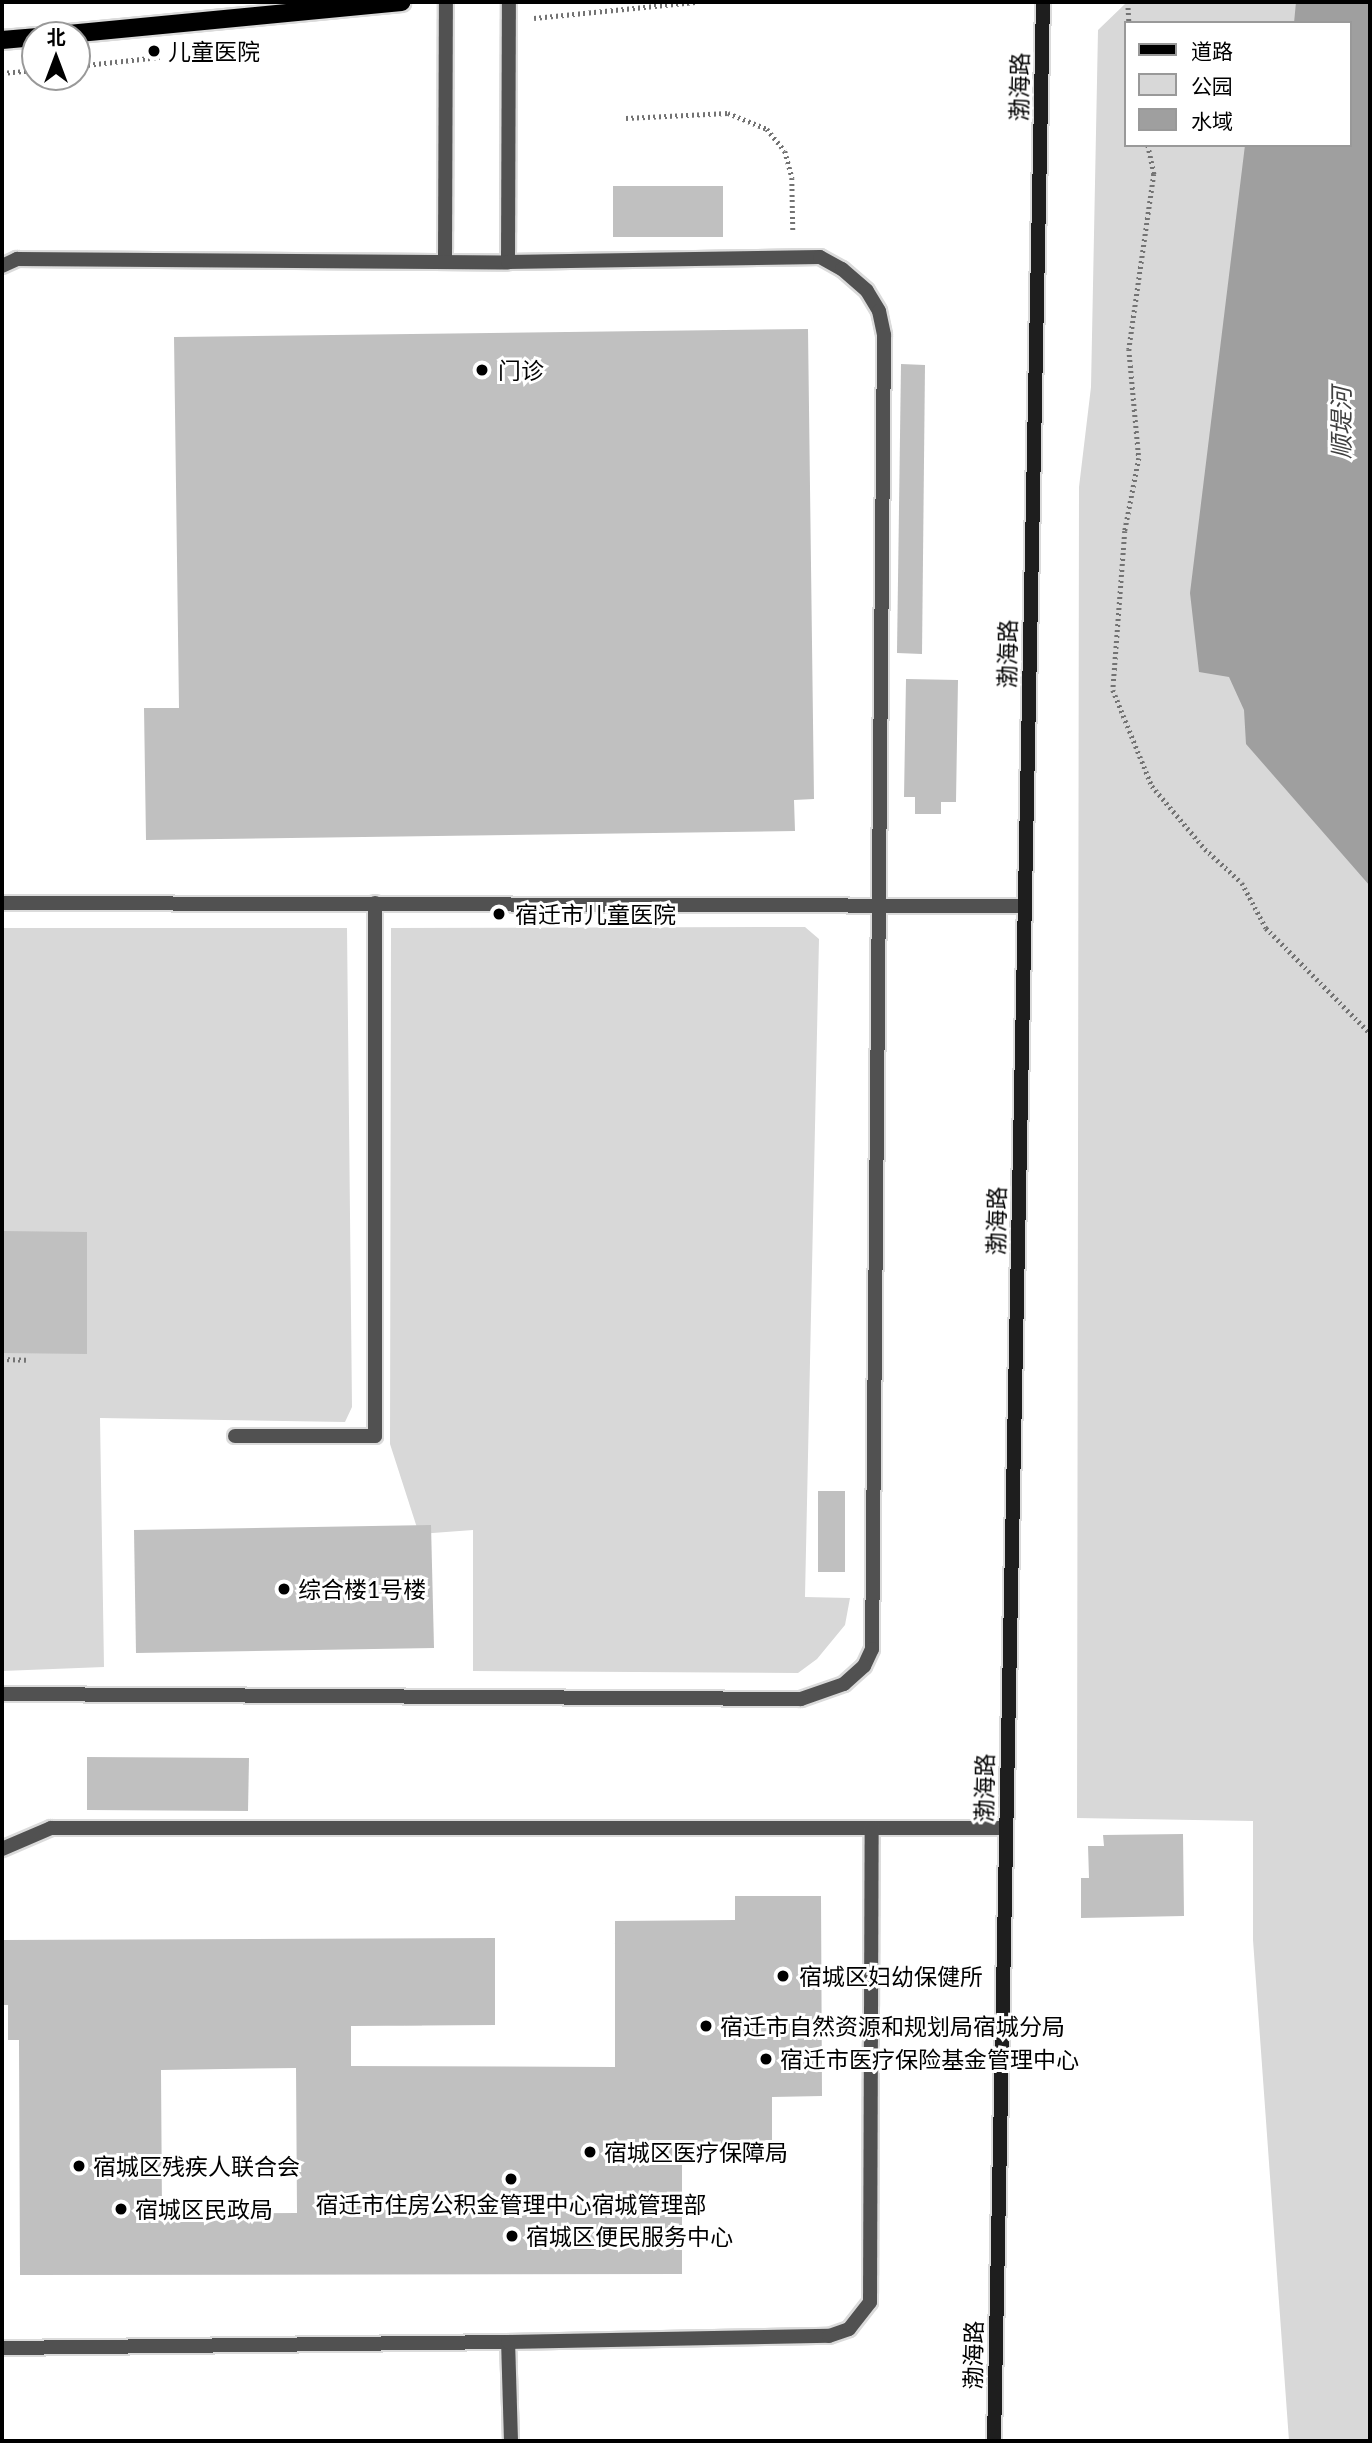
<!DOCTYPE html>
<html>
<head>
<meta charset="utf-8">
<style>
  body { margin:0 }
  #map { position:relative; width:1372px; height:2443px; overflow:hidden; background:#fff; font-family:Lato,"Noto Sans SC",sans-serif }
  div>[style] { position:absolute }
  .green>* { inset:0; background:#d8d8d8 }
  .water>* { inset:0; background:#9f9f9f }
  .building>* { inset:0; background:#c0c0c0 }
  .path>* { height:4.5px; margin-top:-2.25px; transform-origin:0; background:repeating-linear-gradient(90deg,#737373 0 2px,transparent 0 5.5px) }
  .roads { filter:drop-shadow(2px 0 #dbdbdb) drop-shadow(-2px 0 #dbdbdb) drop-shadow(0 2px #dbdbdb) drop-shadow(0 -2px #dbdbdb) }
  .lane>* { height:14px; margin:-7px; padding:0 7px; transform-origin:7px; border-radius:7px; background:#515151 }
  .secondary>* { height:14px; margin:-7px; padding:0 7px; transform-origin:7px; border-radius:7px; background:#1e1e1e }
  .primary>* { height:18px; margin:-9px; padding:0 9px; transform-origin:9px; border-radius:9px; background:#000 }
  .dots>* { width:19px; height:19px; translate:-50% -50%; box-sizing:border-box; border:4px solid #fff; border-radius:50% }
  span { translate:-50% -50%; white-space:nowrap; text-align:center; line-height:1.15; -webkit-text-stroke:6px #fff; paint-order:stroke }
  .poi-label { font-size:23px; color:#000 }
  .left { translate:0 -50%; text-align:left }
  .street-label { font-size:23px; color:#000 }
  .water-label { font-size:24px; color:#404040; font-style:italic }
  .frame { position:absolute; inset:0; border:4px solid #000; pointer-events:none }
  .legend { position:absolute; left:1124px; top:21px; width:228px; height:126px; box-sizing:border-box; background:#fff; border:2px solid #999; margin:0; padding:9px 12px; list-style:none; font-size:21px; color:#000 }
  .legend li { display:flex; align-items:center; gap:14px; height:35px }
  .legend b { width:35px; border:2px solid #999 }
  .north { position:absolute; left:21px; top:21px; width:70px; height:70px; box-sizing:border-box; background:#fff; border:2px solid #999; border-radius:50%; rotate:0deg; font-size:19px; font-weight:700; line-height:28px; text-align:center; color:#000 }
  .north::after { content:''; display:block; margin:auto; width:24px; height:32px; background:#000; clip-path:polygon(50% 0,100% 100%,50% 72%,0 100%) }
</style>
</head>
<body>
<div id="map">
  <div class="green">
    <div style="clip-path:polygon(evenodd,1370px 2px,1370px 2441px,1289px 2441px,1253px 1940px,1253px 1821px,1077px 1818px,1079px 487px,1091px 387px,1098px 30px,1125px 4px,1370px 2px,1125px 23px,1349px 23px,1349px 145px,1125px 145px,1125px 23px)"></div>
    <div style="clip-path:polygon(805px 927px,819px 939px,805px 1597px,850px 1598px,845px 1625px,817px 1659px,798px 1673px,473px 1671px,473px 1530px,419px 1534px,390px 1444px,391px 928px)"></div>
    <div style="clip-path:polygon(2px 928px,347px 928px,352px 1407px,345px 1422px,100px 1418px,104px 1667px,2px 1671px)"></div>
  </div>
  <div class="water">
    <div style="clip-path:polygon(1296px 2px,1370px 2px,1370px 886px,1246px 744px,1244px 710px,1229px 677px,1199px 672px,1190px 593px,1245px 145px,1349px 145px,1349px 23px,1294px 23px)"></div>
  </div>
  <div class="building">
    <div style="clip-path:polygon(613px 186px,723px 186px,723px 237px,613px 237px)"></div>
    <div style="clip-path:polygon(808px 329px,814px 799px,794px 800px,795px 831px,146px 840px,144px 708px,179px 708px,174px 337px)"></div>
    <div style="clip-path:polygon(901px 364px,925px 365px,922px 654px,897px 653px)"></div>
    <div style="clip-path:polygon(906px 679px,958px 680px,956px 802px,941px 802px,941px 814px,915px 814px,915px 797px,904px 797px)"></div>
    <div style="clip-path:polygon(2px 1231px,87px 1232px,87px 1354px,2px 1353px)"></div>
    <div style="clip-path:polygon(818px 1491px,845px 1491px,845px 1572px,818px 1572px)"></div>
    <div style="clip-path:polygon(431px 1525px,434px 1648px,136px 1653px,134px 1530px)"></div>
    <div style="clip-path:polygon(87px 1757px,249px 1758px,248px 1811px,87px 1810px)"></div>
    <div style="clip-path:polygon(1183px 1834px,1184px 1916px,1081px 1918px,1081px 1878px,1089px 1878px,1088px 1846px,1104px 1846px,1103px 1835px)"></div>
    <div style="clip-path:polygon(evenodd,735px 1896px,821px 1896px,822px 2096px,772px 2097px,772px 2143px,682px 2144px,682px 2274px,20px 2275px,19px 2040px,8px 2040px,8px 2005px,2px 2005px,2px 1940px,495px 1938px,495px 2025px,351px 2026px,351px 2066px,615px 2067px,615px 1921px,735px 1920px,735px 1896px,296px 2068px,297px 2213px,162px 2214px,161px 2070px,296px 2068px)"></div>
  </div>
  <div class="path">
    <div style="left:1128px;top:2px;width:21px;rotate:87deg"></div>
    <div style="left:534px;top:18px;width:162px;rotate:-5.7deg"></div>
    <div style="left:77px;top:66px;width:83px;rotate:-6.2deg"></div>
    <div style="left:2px;top:73px;width:33px;rotate:-5deg"></div>
    <div style="left:626px;top:118px;width:102px;rotate:-2.8deg"></div>
    <div style="left:728px;top:113px;width:42px;rotate:22.3deg"></div>
    <div style="left:767px;top:129px;width:28px;rotate:51deg"></div>
    <div style="left:785px;top:151px;width:28px;rotate:75deg"></div>
    <div style="left:792px;top:178px;width:54px;rotate:88.9deg"></div>
    <div style="left:1148px;top:145px;width:30px;rotate:78deg"></div>
    <div style="left:1154px;top:174px;width:177px;rotate:98.1deg"></div>
    <div style="left:1129px;top:349px;width:109px;rotate:84.8deg"></div>
    <div style="left:1139px;top:458px;width:74px;rotate:100.9deg"></div>
    <div style="left:1125px;top:531px;width:159px;rotate:94.3deg"></div>
    <div style="left:1113px;top:690px;width:104px;rotate:67.9deg"></div>
    <div style="left:1152px;top:786px;width:82px;rotate:49.9deg"></div>
    <div style="left:1205px;top:849px;width:50px;rotate:42.6deg"></div>
    <div style="left:1242px;top:883px;width:51px;rotate:61.9deg"></div>
    <div style="left:1266px;top:928px;width:148px;rotate:45.3deg"></div>
    <div style="left:2px;top:1359px;width:24px;rotate:2deg"></div>
  </div>
  <div class="roads">
    <div class="lane">
      <div style="left:445px;top:261px;width:259px;rotate:-89.8deg"></div>
      <div style="left:508px;top:262px;width:260px;rotate:-89.8deg"></div>
      <div style="left:2px;top:266px;width:17px;rotate:-25deg"></div>
      <div style="left:17px;top:259px;width:491px;rotate:0.4deg"></div>
      <div style="left:508px;top:262px;width:312px;rotate:-0.9deg"></div>
      <div style="left:820px;top:257px;width:25px;rotate:29deg"></div>
      <div style="left:842px;top:269px;width:33px;rotate:41deg"></div>
      <div style="left:867px;top:291px;width:23px;rotate:59deg"></div>
      <div style="left:879px;top:311px;width:25px;rotate:78deg"></div>
      <div style="left:884px;top:335px;width:1314px;rotate:90.52deg"></div>
      <div style="left:872px;top:1649px;width:19px;rotate:115deg"></div>
      <div style="left:864px;top:1666px;width:27px;rotate:138deg"></div>
      <div style="left:844px;top:1684px;width:46px;rotate:160.8deg"></div>
      <div style="left:801px;top:1699px;width:799px;rotate:-179.64deg"></div>
      <div style="left:2px;top:903px;width:1023px;rotate:0.17deg"></div>
      <div style="left:235px;top:1436px;width:140px"></div>
      <div style="left:375px;top:1436px;width:533px;rotate:-90deg"></div>
      <div style="left:2px;top:1849px;width:53px;rotate:-23.2deg"></div>
      <div style="left:51px;top:1828px;width:955px"></div>
      <div style="left:2px;top:2348px;width:506px;rotate:-0.68deg"></div>
      <div style="left:511px;top:2441px;width:99px;rotate:-91.7deg"></div>
      <div style="left:508px;top:2342px;width:321px;rotate:-1.1deg"></div>
      <div style="left:829px;top:2336px;width:21px;rotate:-19deg"></div>
      <div style="left:849px;top:2329px;width:34px;rotate:-52deg"></div>
      <div style="left:870px;top:2302px;width:474px;rotate:-89.8deg"></div>
    </div>
    <div class="secondary">
      <div style="left:994px;top:2441px;width:2439px;rotate:-88.85deg"></div>
    </div>
    <div class="primary">
      <div style="left:58px;top:35px;width:345px;rotate:-5.5deg"></div>
      <div style="left:2px;top:40px;width:33px;rotate:-5deg"></div>
    </div>
  </div>
  <div class="dots">
    <div style="left:154px;top:51px;background:#000"></div>
    <div style="left:482px;top:370px;background:#000"></div>
    <div style="left:499px;top:914px;background:#000"></div>
    <div style="left:284px;top:1589px;background:#000"></div>
    <div style="left:783px;top:1976px;background:#000"></div>
    <div style="left:706px;top:2026px;background:#000"></div>
    <div style="left:766px;top:2059px;background:#000"></div>
    <div style="left:590px;top:2152px;background:#000"></div>
    <div style="left:79px;top:2166px;background:#000"></div>
    <div style="left:511px;top:2179px;background:#000"></div>
    <div style="left:121px;top:2209px;background:#000"></div>
    <div style="left:512px;top:2236px;background:#000"></div>
  </div>
  <div class="poi-label">
    <span class="left" style="left:168px;top:51px">儿童医院</span>
    <span class="left" style="left:498px;top:370px">门诊</span>
    <span class="left" style="left:515px;top:914px">宿迁市儿童医院</span>
    <span class="left" style="left:298px;top:1589px">综合楼1号楼</span>
    <span class="left" style="left:799px;top:1976px">宿城区妇幼保健所</span>
    <span class="left" style="left:720px;top:2026px">宿迁市自然资源和规划局宿城分局</span>
    <span class="left" style="left:780px;top:2059px">宿迁市医疗保险基金管理中心</span>
    <span class="left" style="left:604px;top:2152px">宿城区医疗保障局</span>
    <span class="left" style="left:93px;top:2166px">宿城区残疾人联合会</span>
    <span style="left:511px;top:2204px">宿迁市住房公积金管理中心宿城管理部</span>
    <span class="left" style="left:135px;top:2209px">宿城区民政局</span>
    <span class="left" style="left:526px;top:2236px">宿城区便民服务中心</span>
  </div>
  <div class="street-label">
    <span style="left:1019px;top:87px;rotate:-89deg">渤海路</span>
    <span style="left:1007px;top:654px;rotate:-89deg">渤海路</span>
    <span style="left:996px;top:1221px;rotate:-89deg">渤海路</span>
    <span style="left:984px;top:1788px;rotate:-89deg">渤海路</span>
    <span style="left:973px;top:2355px;rotate:-89deg">渤海路</span>
  </div>
  <div class="water-label">
    <span style="left:1341px;top:423px;rotate:-90deg">顺堤河</span>
  </div>
  <div class="frame"></div>
  <ul class="legend">
  <li><b style="height:9px;background:#000"></b>道路</li>
  <li><b style="height:19px;background:#d8d8d8"></b>公园</li>
  <li><b style="height:19px;background:#9f9f9f"></b>水域</li>
  </ul>
  <div class="north">北</div>
</div>
</body>
</html>
